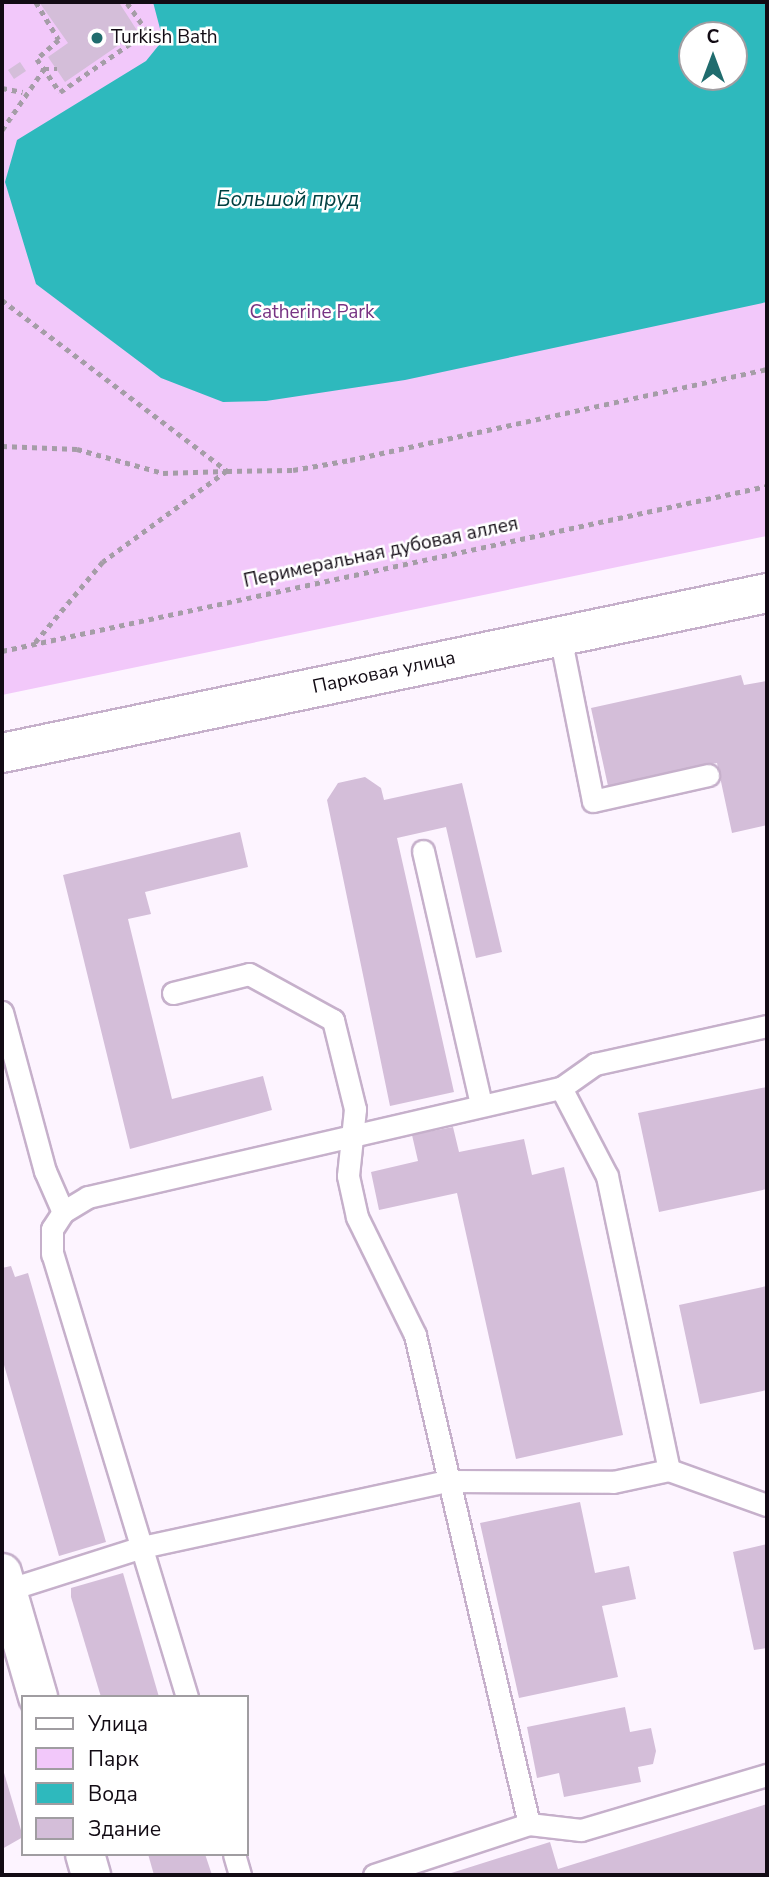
<!DOCTYPE html>
<html>
<head>
<meta charset="utf-8">
<style>
  body { margin:0 }
  #map { position:relative; width:769px; height:1877px; overflow:hidden; background:#fdf4ff; font-family:"Nunito Sans",sans-serif }
  div>[style] { position:absolute }
  .green>* { inset:0; background:#f2c8fa }
  .water>* { inset:0; background:#2eb9bd }
  .building>* { inset:0; background:#d4bed9 }
  .path>* { height:4.5px; margin-top:-2.25px; transform-origin:0; background:repeating-linear-gradient(90deg,#a59da7 0 5px,transparent 0 10px) }
  .roads { filter:drop-shadow(2px 0 #c6b0cb) drop-shadow(-2px 0 #c6b0cb) drop-shadow(0 2px #c6b0cb) drop-shadow(0 -2px #c6b0cb) }
  .lane>* { height:21px; margin:-10.5px; padding:0 10.5px; transform-origin:10.5px; border-radius:10.5px; background:#fff }
  .secondary>* { height:38px; margin:-19px; padding:0 19px; transform-origin:19px; border-radius:19px; background:#fff }
  .dots>* { width:19px; height:19px; translate:-50% -50%; box-sizing:border-box; border:4px solid #fff; border-radius:50% }
  span { translate:-50% -50%; white-space:nowrap; text-align:center; line-height:1.15; -webkit-text-stroke:5px #fff; paint-order:stroke }
  .poi-label { font-size:19px; color:#120b14 }
  .left { translate:0 -50%; text-align:left }
  .park-label { font-size:19px; color:#763383 }
  .street-label { font-size:19px; color:#120b14 }
  .water-label { font-size:21px; color:#014041; font-style:italic }
  .frame { position:absolute; inset:0; border:4px solid #120b14; pointer-events:none }
  .legend { position:absolute; left:21px; top:1695px; width:228px; height:161px; box-sizing:border-box; background:#fff; border:2px solid #a09da1; margin:0; padding:9px 12px; list-style:none; font-size:21px; color:#120b14 }
  .legend li { display:flex; align-items:center; gap:14px; height:35px }
  .legend b { width:35px; border:2px solid #a09da1 }
  .north { position:absolute; left:678px; top:21px; width:70px; height:70px; box-sizing:border-box; background:#fff; border:2px solid #a09da1; border-radius:50%; rotate:0deg; font-size:19px; font-weight:700; line-height:28px; text-align:center; color:#120b14 }
  .north::after { content:''; display:block; margin:auto; width:24px; height:32px; background:#206c6e; clip-path:polygon(50% 0,100% 100%,50% 72%,0 100%) }
</style>
</head>
<body>
<div id="map">
  <div class="green">
    <div style="clip-path:polygon(evenodd,2px 2px,767px 2px,767px 536px,2px 695px,2px 2px,692px 35px,734px 35px,734px 77px,692px 77px,692px 35px)"></div>
  </div>
  <div class="water">
    <div style="clip-path:polygon(evenodd,153px 2px,767px 2px,767px 302px,405px 380px,266px 401px,223px 402px,161px 378px,36px 284px,5px 182px,17px 140px,146px 61px,163px 40px,153px 2px,692px 35px,734px 35px,734px 77px,692px 77px,692px 35px)"></div>
  </div>
  <div class="building">
    <div style="clip-path:polygon(39px 2px,120px 4px,138px 32px,65px 82px,48px 57px,68px 43px)"></div>
    <div style="clip-path:polygon(20px 62px,26px 71px,14px 79px,8px 70px)"></div>
    <div style="clip-path:polygon(741px 675px,744px 685px,767px 681px,767px 825px,732px 833px,717px 763px,608px 786px,591px 708px)"></div>
    <div style="clip-path:polygon(365px 777px,381px 788px,384px 800px,462px 783px,502px 952px,476px 958px,446px 827px,397px 838px,454px 1092px,390px 1106px,327px 800px,338px 783px)"></div>
    <div style="clip-path:polygon(240px 832px,248px 867px,145px 892px,151px 914px,128px 919px,172px 1099px,263px 1076px,272px 1110px,130px 1149px,63px 875px)"></div>
    <div style="clip-path:polygon(767px 1087px,767px 1189px,659px 1212px,638px 1113px)"></div>
    <div style="clip-path:polygon(453px 1127px,459px 1152px,524px 1139px,532px 1175px,564px 1167px,623px 1435px,516px 1459px,457px 1193px,379px 1210px,371px 1172px,418px 1161px,412px 1135px)"></div>
    <div style="clip-path:polygon(11px 1266px,15px 1277px,28px 1273px,106px 1542px,59px 1556px,2px 1358px,2px 1268px)"></div>
    <div style="clip-path:polygon(767px 1286px,767px 1390px,700px 1404px,679px 1305px)"></div>
    <div style="clip-path:polygon(580px 1502px,595px 1573px,629px 1566px,636px 1599px,602px 1606px,618px 1677px,519px 1698px,480px 1523px)"></div>
    <div style="clip-path:polygon(767px 1544px,767px 1648px,754px 1650px,733px 1552px)"></div>
    <div style="clip-path:polygon(123px 1573px,159px 1697px,101px 1697px,71px 1597px,71px 1588px)"></div>
    <div style="clip-path:polygon(625px 1707px,630px 1732px,651px 1728px,656px 1751px,653px 1764px,638px 1767px,641px 1782px,564px 1797px,559px 1773px,537px 1778px,527px 1727px)"></div>
    <div style="clip-path:polygon(2px 1766px,23px 1837px,2px 1849px)"></div>
    <div style="clip-path:polygon(767px 1804px,767px 1875px,445px 1875px,550px 1842px,558px 1869px)"></div>
    <div style="clip-path:polygon(148px 1854px,205px 1854px,212px 1875px,154px 1875px)"></div>
  </div>
  <div class="path">
    <div style="left:36px;top:2px;width:44px;rotate:58.8deg"></div>
    <div style="left:59px;top:40px;width:29px;rotate:139deg"></div>
    <div style="left:37px;top:59px;width:40px;rotate:55.1deg"></div>
    <div style="left:60px;top:92px;width:106px;rotate:-34.6deg"></div>
    <div style="left:147px;top:32px;width:37px;rotate:-125deg"></div>
    <div style="left:2px;top:88px;width:21px;rotate:11deg"></div>
    <div style="left:2px;top:130px;width:74px;rotate:-55.5deg"></div>
    <div style="left:44px;top:69px;width:13px"></div>
    <div style="left:2px;top:300px;width:283px;rotate:37.2deg"></div>
    <div style="left:227px;top:471px;width:66px;rotate:-0.9deg"></div>
    <div style="left:293px;top:470px;width:58px;rotate:-10deg"></div>
    <div style="left:350px;top:460px;width:427px;rotate:-12.3deg"></div>
    <div style="left:2px;top:446px;width:75px;rotate:2.3deg"></div>
    <div style="left:77px;top:449px;width:89px;rotate:15.6deg"></div>
    <div style="left:163px;top:473px;width:64px;rotate:-1.8deg"></div>
    <div style="left:227px;top:471px;width:154px;rotate:143.7deg"></div>
    <div style="left:103px;top:562px;width:106px;rotate:130deg"></div>
    <div style="left:2px;top:651px;width:783px;rotate:-12.17deg"></div>
  </div>
  <div class="roads">
    <div class="lane">
      <div style="left:560px;top:636px;width:168px;rotate:78.7deg"></div>
      <div style="left:593px;top:801px;width:118px;rotate:-12.7deg"></div>
      <div style="left:423px;top:851px;width:260px;rotate:77.1deg"></div>
      <div style="left:173px;top:993px;width:78px;rotate:-14deg"></div>
      <div style="left:249px;top:974px;width:96px;rotate:28.7deg"></div>
      <div style="left:333px;top:1020px;width:92px;rotate:76.1deg"></div>
      <div style="left:355px;top:1109px;width:67px;rotate:96deg"></div>
      <div style="left:348px;top:1176px;width:42px;rotate:77.6deg"></div>
      <div style="left:357px;top:1217px;width:131px;rotate:63.8deg"></div>
      <div style="left:415px;top:1335px;width:502px;rotate:76.88deg"></div>
      <div style="left:2px;top:1012px;width:165px;rotate:74.9deg"></div>
      <div style="left:45px;top:1171px;width:45px;rotate:66.3deg"></div>
      <div style="left:561px;top:1088px;width:99px;rotate:62.4deg"></div>
      <div style="left:607px;top:1176px;width:300px;rotate:78.1deg"></div>
      <div style="left:7px;top:1590px;width:142px;rotate:-17.7deg"></div>
      <div style="left:142px;top:1547px;width:312px;rotate:-12.2deg"></div>
      <div style="left:447px;top:1481px;width:166px;rotate:0.3deg"></div>
      <div style="left:613px;top:1482px;width:57px;rotate:-12.1deg"></div>
      <div style="left:669px;top:1470px;width:104px;rotate:19.7deg"></div>
      <div style="left:187px;top:1697px;width:463px;rotate:-106.9deg"></div>
      <div style="left:52px;top:1254px;width:25px;rotate:-90deg"></div>
      <div style="left:52px;top:1229px;width:20px;rotate:-57deg"></div>
      <div style="left:63px;top:1212px;width:29px;rotate:-31deg"></div>
      <div style="left:88px;top:1197px;width:485px;rotate:-13deg"></div>
      <div style="left:561px;top:1088px;width:42px;rotate:-35.2deg"></div>
      <div style="left:595px;top:1064px;width:176px;rotate:-12.5deg"></div>
      <div style="left:234px;top:1854px;width:22px;rotate:74deg"></div>
      <div style="left:374px;top:1875px;width:163px;rotate:-18.2deg"></div>
      <div style="left:529px;top:1824px;width:52px;rotate:6.6deg"></div>
      <div style="left:581px;top:1830px;width:194px;rotate:-16.5deg"></div>
    </div>
    <div class="secondary">
      <div style="left:2px;top:753px;width:782px;rotate:-11.81deg"></div>
      <div style="left:2px;top:1573px;width:129px;rotate:73.8deg"></div>
      <div style="left:85px;top:1854px;width:22px;rotate:74deg"></div>
    </div>
  </div>
  <div class="dots">
    <div style="left:97px;top:38px;background:#206c6e"></div>
  </div>
  <div class="poi-label">
    <span class="left" style="left:111px;top:38px">Turkish Bath</span>
  </div>
  <div class="park-label">
    <span style="left:312px;top:313px">Catherine Park</span>
  </div>
  <div class="street-label">
    <span style="left:381px;top:553px;rotate:-12deg">Перимеральная дубовая аллея</span>
    <span style="left:384px;top:673px;rotate:-12deg">Парковая улица</span>
  </div>
  <div class="water-label">
    <span style="left:288px;top:199px">Большой пруд</span>
  </div>
  <div class="frame"></div>
  <ul class="legend">
  <li><b style="height:9px;background:#fff"></b>Улица</li>
  <li><b style="height:19px;background:#f2c8fa"></b>Парк</li>
  <li><b style="height:19px;background:#2eb9bd"></b>Вода</li>
  <li><b style="height:19px;background:#d4bed9"></b>Здание</li>
  </ul>
  <div class="north">С</div>
</div>
</body>
</html>
